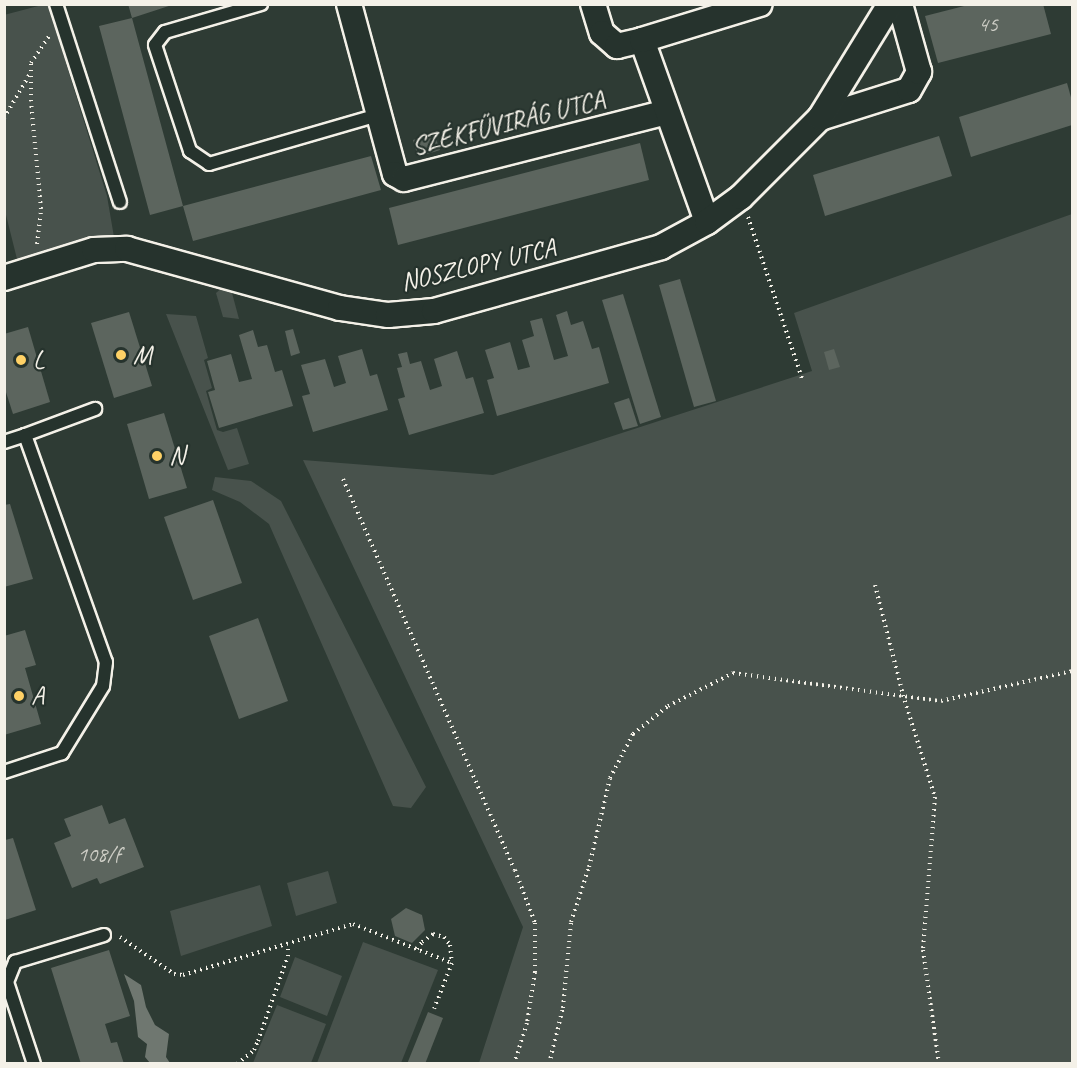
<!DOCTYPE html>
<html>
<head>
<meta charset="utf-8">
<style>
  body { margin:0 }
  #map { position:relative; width:1077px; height:1068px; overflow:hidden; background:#2e3b34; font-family:Caveat,sans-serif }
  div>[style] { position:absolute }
  .green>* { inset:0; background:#48524c }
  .water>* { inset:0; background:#6f7770 }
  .building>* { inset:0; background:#5c655e }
  .path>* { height:4px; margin-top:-2px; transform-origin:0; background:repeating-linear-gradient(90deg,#f4f1e8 0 1.5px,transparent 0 6px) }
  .roads { filter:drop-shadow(2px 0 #f4f1e8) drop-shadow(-2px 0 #f4f1e8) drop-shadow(0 2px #f4f1e8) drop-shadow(0 -2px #f4f1e8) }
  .lane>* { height:12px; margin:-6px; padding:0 6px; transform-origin:6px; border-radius:6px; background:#26332d }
  .street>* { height:24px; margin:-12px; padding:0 12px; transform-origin:12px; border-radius:12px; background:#26332d }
  .dots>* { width:16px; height:16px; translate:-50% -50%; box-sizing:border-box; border:3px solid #26332d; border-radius:50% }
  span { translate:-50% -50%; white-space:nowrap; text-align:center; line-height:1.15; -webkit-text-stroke:4.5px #26332d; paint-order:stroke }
  .number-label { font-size:22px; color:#cecec6 }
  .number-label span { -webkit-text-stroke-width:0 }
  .street-label { font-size:26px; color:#f4f1e8 }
  .poi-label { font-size:26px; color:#f4f1e8 }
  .left { translate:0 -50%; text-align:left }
  .frame { position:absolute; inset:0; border:6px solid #f4f1e8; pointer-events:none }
</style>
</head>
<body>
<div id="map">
  <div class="green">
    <div style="clip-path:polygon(42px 5px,48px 5px,107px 196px,114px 237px,66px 245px,17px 259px,5px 211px,4px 15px)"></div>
    <div style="clip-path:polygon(1072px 214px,1072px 1063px,479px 1063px,523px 927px,303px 460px,493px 475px,812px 371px,794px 313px)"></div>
    <div style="clip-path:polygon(223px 287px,232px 293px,239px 319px,223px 317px,216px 293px)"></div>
    <div style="clip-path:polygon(166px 314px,196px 316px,208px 358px,204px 360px,212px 388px,206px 391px,217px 430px,223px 432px,237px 428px,249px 464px,228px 470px)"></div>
    <div style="clip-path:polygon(215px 477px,251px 481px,281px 501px,426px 787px,411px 808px,393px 806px,269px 524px,240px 502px,212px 490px)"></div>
    <div style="clip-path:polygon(328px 871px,337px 903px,296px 916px,287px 883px)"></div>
    <div style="clip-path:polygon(260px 885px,272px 926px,181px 956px,170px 911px)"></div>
    <div style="clip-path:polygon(363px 942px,438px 970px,401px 1063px,317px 1063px)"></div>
    <div style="clip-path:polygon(295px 957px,342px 976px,327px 1016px,280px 997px)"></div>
    <div style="clip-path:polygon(277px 1005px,326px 1024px,311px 1063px,253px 1063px)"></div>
  </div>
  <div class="water">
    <div style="clip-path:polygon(124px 974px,141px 985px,146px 1007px,155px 1025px,169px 1034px,166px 1057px,170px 1063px,150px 1063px,145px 1057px,147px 1044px,138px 1037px,134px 1001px)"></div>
  </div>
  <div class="building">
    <div style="clip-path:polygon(128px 4px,175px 4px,132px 18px,183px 206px,371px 156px,381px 190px,193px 241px,183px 206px,150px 215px,99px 26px,132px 18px)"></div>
    <div style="clip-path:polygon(972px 4px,1043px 4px,1051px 34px,938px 63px,925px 16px)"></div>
    <div style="clip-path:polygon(1067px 83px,1072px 101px,1072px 125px,971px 157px,959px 117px)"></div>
    <div style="clip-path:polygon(434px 133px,440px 150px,418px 157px,413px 140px)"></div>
    <div style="clip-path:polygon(939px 136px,952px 176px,825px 216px,813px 175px)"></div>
    <div style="clip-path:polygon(640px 143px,649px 180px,398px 245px,389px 208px)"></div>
    <div style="clip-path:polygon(680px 279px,716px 401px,694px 407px,659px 285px)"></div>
    <div style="clip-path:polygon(623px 294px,661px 417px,640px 424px,602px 300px)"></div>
    <div style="clip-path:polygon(567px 311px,571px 325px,583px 321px,592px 349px,599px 347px,609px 383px,497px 416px,487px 380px,494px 378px,485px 350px,510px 342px,518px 370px,530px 367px,522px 340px,534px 336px,530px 321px,542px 318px,554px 360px,568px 356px,556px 315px)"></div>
    <div style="clip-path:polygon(129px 312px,152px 386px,114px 398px,91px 323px)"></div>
    <div style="clip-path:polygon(28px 327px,50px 402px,13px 414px,4px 386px,4px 334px)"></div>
    <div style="clip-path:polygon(293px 329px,300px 353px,291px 356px,285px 331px)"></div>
    <div style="clip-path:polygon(253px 330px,258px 347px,267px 345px,275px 372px,282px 370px,293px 406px,219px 428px,208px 392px,215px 390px,207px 361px,231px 354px,239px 382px,252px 379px,239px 335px)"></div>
    <div style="clip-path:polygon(362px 349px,370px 376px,377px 374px,388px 410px,313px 432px,302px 396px,310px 394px,301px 365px,325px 359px,334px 387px,346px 383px,338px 356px)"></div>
    <div style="clip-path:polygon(834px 349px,840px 367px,829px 370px,824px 352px)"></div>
    <div style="clip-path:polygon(457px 351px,466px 379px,473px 377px,484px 413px,409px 435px,398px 399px,405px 397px,397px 368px,402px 367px,398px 354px,407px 352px,410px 364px,421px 361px,430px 390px,442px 386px,434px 359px)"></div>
    <div style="clip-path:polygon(629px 398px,638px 426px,623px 430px,614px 403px)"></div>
    <div style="clip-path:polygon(164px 413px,187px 488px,149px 499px,127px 424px)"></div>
    <div style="clip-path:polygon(213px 500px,242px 583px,193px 600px,164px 517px)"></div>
    <div style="clip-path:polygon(10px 504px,33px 579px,4px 587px,4px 505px)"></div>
    <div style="clip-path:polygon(258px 618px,288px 701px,239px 719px,209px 636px)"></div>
    <div style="clip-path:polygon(25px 630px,36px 665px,25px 668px,41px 724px,4px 735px,4px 636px)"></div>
    <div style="clip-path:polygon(102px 805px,109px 824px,125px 818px,144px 867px,100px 884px,97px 878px,72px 888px,54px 843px,71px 836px,64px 819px)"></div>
    <div style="clip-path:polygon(13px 838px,36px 910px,5px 920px,5px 840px)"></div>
    <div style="clip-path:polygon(406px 908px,422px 915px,425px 930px,412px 943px,395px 936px,391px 919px)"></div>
    <div style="clip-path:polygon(109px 950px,130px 1016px,105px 1024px,111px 1043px,117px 1042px,124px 1064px,81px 1064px,51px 968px)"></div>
    <div style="clip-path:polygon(428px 1012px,443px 1018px,425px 1064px,407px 1064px)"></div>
  </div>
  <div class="path">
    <div style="left:4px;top:118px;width:53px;rotate:-59.6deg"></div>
    <div style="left:748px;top:217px;width:170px;rotate:71.5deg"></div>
    <div style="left:37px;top:244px;width:35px;rotate:-83deg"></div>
    <div style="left:41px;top:209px;width:108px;rotate:-95.3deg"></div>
    <div style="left:31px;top:101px;width:38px;rotate:-90deg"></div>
    <div style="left:31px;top:63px;width:32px;rotate:-56deg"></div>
    <div style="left:343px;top:479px;width:427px;rotate:66.3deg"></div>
    <div style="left:515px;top:870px;width:57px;rotate:69.3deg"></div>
    <div style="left:535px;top:923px;width:49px;rotate:90deg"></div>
    <div style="left:535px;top:972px;width:52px;rotate:98.9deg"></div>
    <div style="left:527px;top:1023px;width:43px;rotate:107.6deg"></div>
    <div style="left:875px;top:585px;width:114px;rotate:75.7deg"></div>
    <div style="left:903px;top:695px;width:107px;rotate:72.6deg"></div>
    <div style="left:935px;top:797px;width:153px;rotate:94.5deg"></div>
    <div style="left:923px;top:950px;width:115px;rotate:82deg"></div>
    <div style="left:120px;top:937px;width:65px;rotate:34.4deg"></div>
    <div style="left:174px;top:974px;width:9px;rotate:6deg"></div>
    <div style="left:183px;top:975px;width:177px;rotate:-16.7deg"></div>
    <div style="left:353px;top:924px;width:106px;rotate:21.5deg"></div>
    <div style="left:452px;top:963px;width:49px;rotate:111.4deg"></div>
    <div style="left:417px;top:949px;width:9px;rotate:-54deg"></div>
    <div style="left:422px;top:942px;width:14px;rotate:-36deg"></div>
    <div style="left:433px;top:934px;width:11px;rotate:15deg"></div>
    <div style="left:444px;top:937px;width:10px;rotate:53deg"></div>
    <div style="left:450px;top:945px;width:18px;rotate:84deg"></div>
    <div style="left:237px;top:1064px;width:22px;rotate:-39deg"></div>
    <div style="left:254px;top:1050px;width:10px;rotate:-66deg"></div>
    <div style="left:258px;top:1041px;width:90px;rotate:-70.6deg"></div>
    <div style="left:288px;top:956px;width:12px;rotate:-90deg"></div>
    <div style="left:549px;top:1064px;width:58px;rotate:-76deg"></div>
    <div style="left:563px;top:1008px;width:86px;rotate:-84.7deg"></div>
    <div style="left:571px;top:922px;width:58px;rotate:-71.9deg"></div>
    <div style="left:589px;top:867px;width:91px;rotate:-76.7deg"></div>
    <div style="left:610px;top:778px;width:50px;rotate:-62.4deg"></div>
    <div style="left:633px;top:734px;width:45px;rotate:-38.7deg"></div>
    <div style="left:668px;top:706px;width:73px;rotate:-26.9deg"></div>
    <div style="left:733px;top:673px;width:210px;rotate:7.7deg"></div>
    <div style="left:941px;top:701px;width:134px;rotate:-12.9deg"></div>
  </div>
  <div class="roads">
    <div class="lane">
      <div style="left:56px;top:4px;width:208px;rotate:72.1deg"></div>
      <div style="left:261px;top:4px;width:100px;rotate:163.7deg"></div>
      <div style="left:165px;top:32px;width:16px;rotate:128deg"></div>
      <div style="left:155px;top:45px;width:112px;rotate:71.7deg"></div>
      <div style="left:190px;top:151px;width:23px;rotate:34deg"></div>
      <div style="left:209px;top:164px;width:176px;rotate:-16.2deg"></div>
      <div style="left:25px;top:435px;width:75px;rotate:-20.4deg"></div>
      <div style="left:4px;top:442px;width:22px;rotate:-18deg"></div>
      <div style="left:25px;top:435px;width:241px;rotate:70.4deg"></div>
      <div style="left:106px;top:662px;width:24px;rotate:97deg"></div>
      <div style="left:103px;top:686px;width:79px;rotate:121.5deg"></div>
      <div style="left:62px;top:753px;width:61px;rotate:161.9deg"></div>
      <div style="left:7px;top:982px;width:22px;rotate:-68deg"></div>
      <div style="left:15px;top:962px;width:93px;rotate:-16.9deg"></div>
      <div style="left:4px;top:983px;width:3px;rotate:-18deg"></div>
      <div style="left:7px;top:982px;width:86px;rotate:71.8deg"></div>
    </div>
    <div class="street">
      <div style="left:349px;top:4px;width:176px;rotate:74.9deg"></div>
      <div style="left:395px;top:174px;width:10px;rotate:29deg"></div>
      <div style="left:404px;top:179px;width:271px;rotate:-14.3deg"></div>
      <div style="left:593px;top:4px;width:30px;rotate:73deg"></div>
      <div style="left:602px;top:33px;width:20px;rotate:41deg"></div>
      <div style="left:617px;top:46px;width:26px;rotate:-13deg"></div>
      <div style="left:642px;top:40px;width:193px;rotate:70.3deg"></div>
      <div style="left:642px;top:40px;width:123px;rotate:-17deg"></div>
      <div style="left:820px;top:118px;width:93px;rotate:-17.5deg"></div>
      <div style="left:909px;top:90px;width:21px;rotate:-61deg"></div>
      <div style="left:919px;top:72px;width:71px;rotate:-105.6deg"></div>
      <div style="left:4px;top:278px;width:94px;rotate:-17.3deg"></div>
      <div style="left:94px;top:250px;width:33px;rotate:-2deg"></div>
      <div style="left:127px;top:249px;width:221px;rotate:15.5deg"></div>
      <div style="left:340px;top:308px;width:49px;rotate:8.3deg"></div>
      <div style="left:388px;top:315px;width:46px;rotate:-5deg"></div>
      <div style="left:434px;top:311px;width:236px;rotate:-15.7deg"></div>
      <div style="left:661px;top:247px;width:52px;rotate:-28.5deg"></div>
      <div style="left:707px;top:222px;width:42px;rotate:-36.3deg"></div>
      <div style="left:741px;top:197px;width:112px;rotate:-45deg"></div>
      <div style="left:820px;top:118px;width:134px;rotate:-58.4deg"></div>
    </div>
  </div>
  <div class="dots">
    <div style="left:121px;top:355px;background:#ffd166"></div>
    <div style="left:21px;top:360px;background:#ffd166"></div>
    <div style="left:157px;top:456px;background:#ffd166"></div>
    <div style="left:19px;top:696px;background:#ffd166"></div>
  </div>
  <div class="number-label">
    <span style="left:988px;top:25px">45</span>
    <span style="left:99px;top:855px">108/f</span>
  </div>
  <div class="street-label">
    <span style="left:508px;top:123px;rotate:-14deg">SZÉKFŰVIRÁG UTCA</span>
    <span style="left:478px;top:265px;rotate:-13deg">NOSZLOPY UTCA</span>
  </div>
  <div class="poi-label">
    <span class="left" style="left:133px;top:355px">M</span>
    <span class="left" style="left:33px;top:360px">L</span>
    <span class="left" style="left:169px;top:456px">N</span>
    <span class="left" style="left:31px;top:696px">A</span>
  </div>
  <div class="frame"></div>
</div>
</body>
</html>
